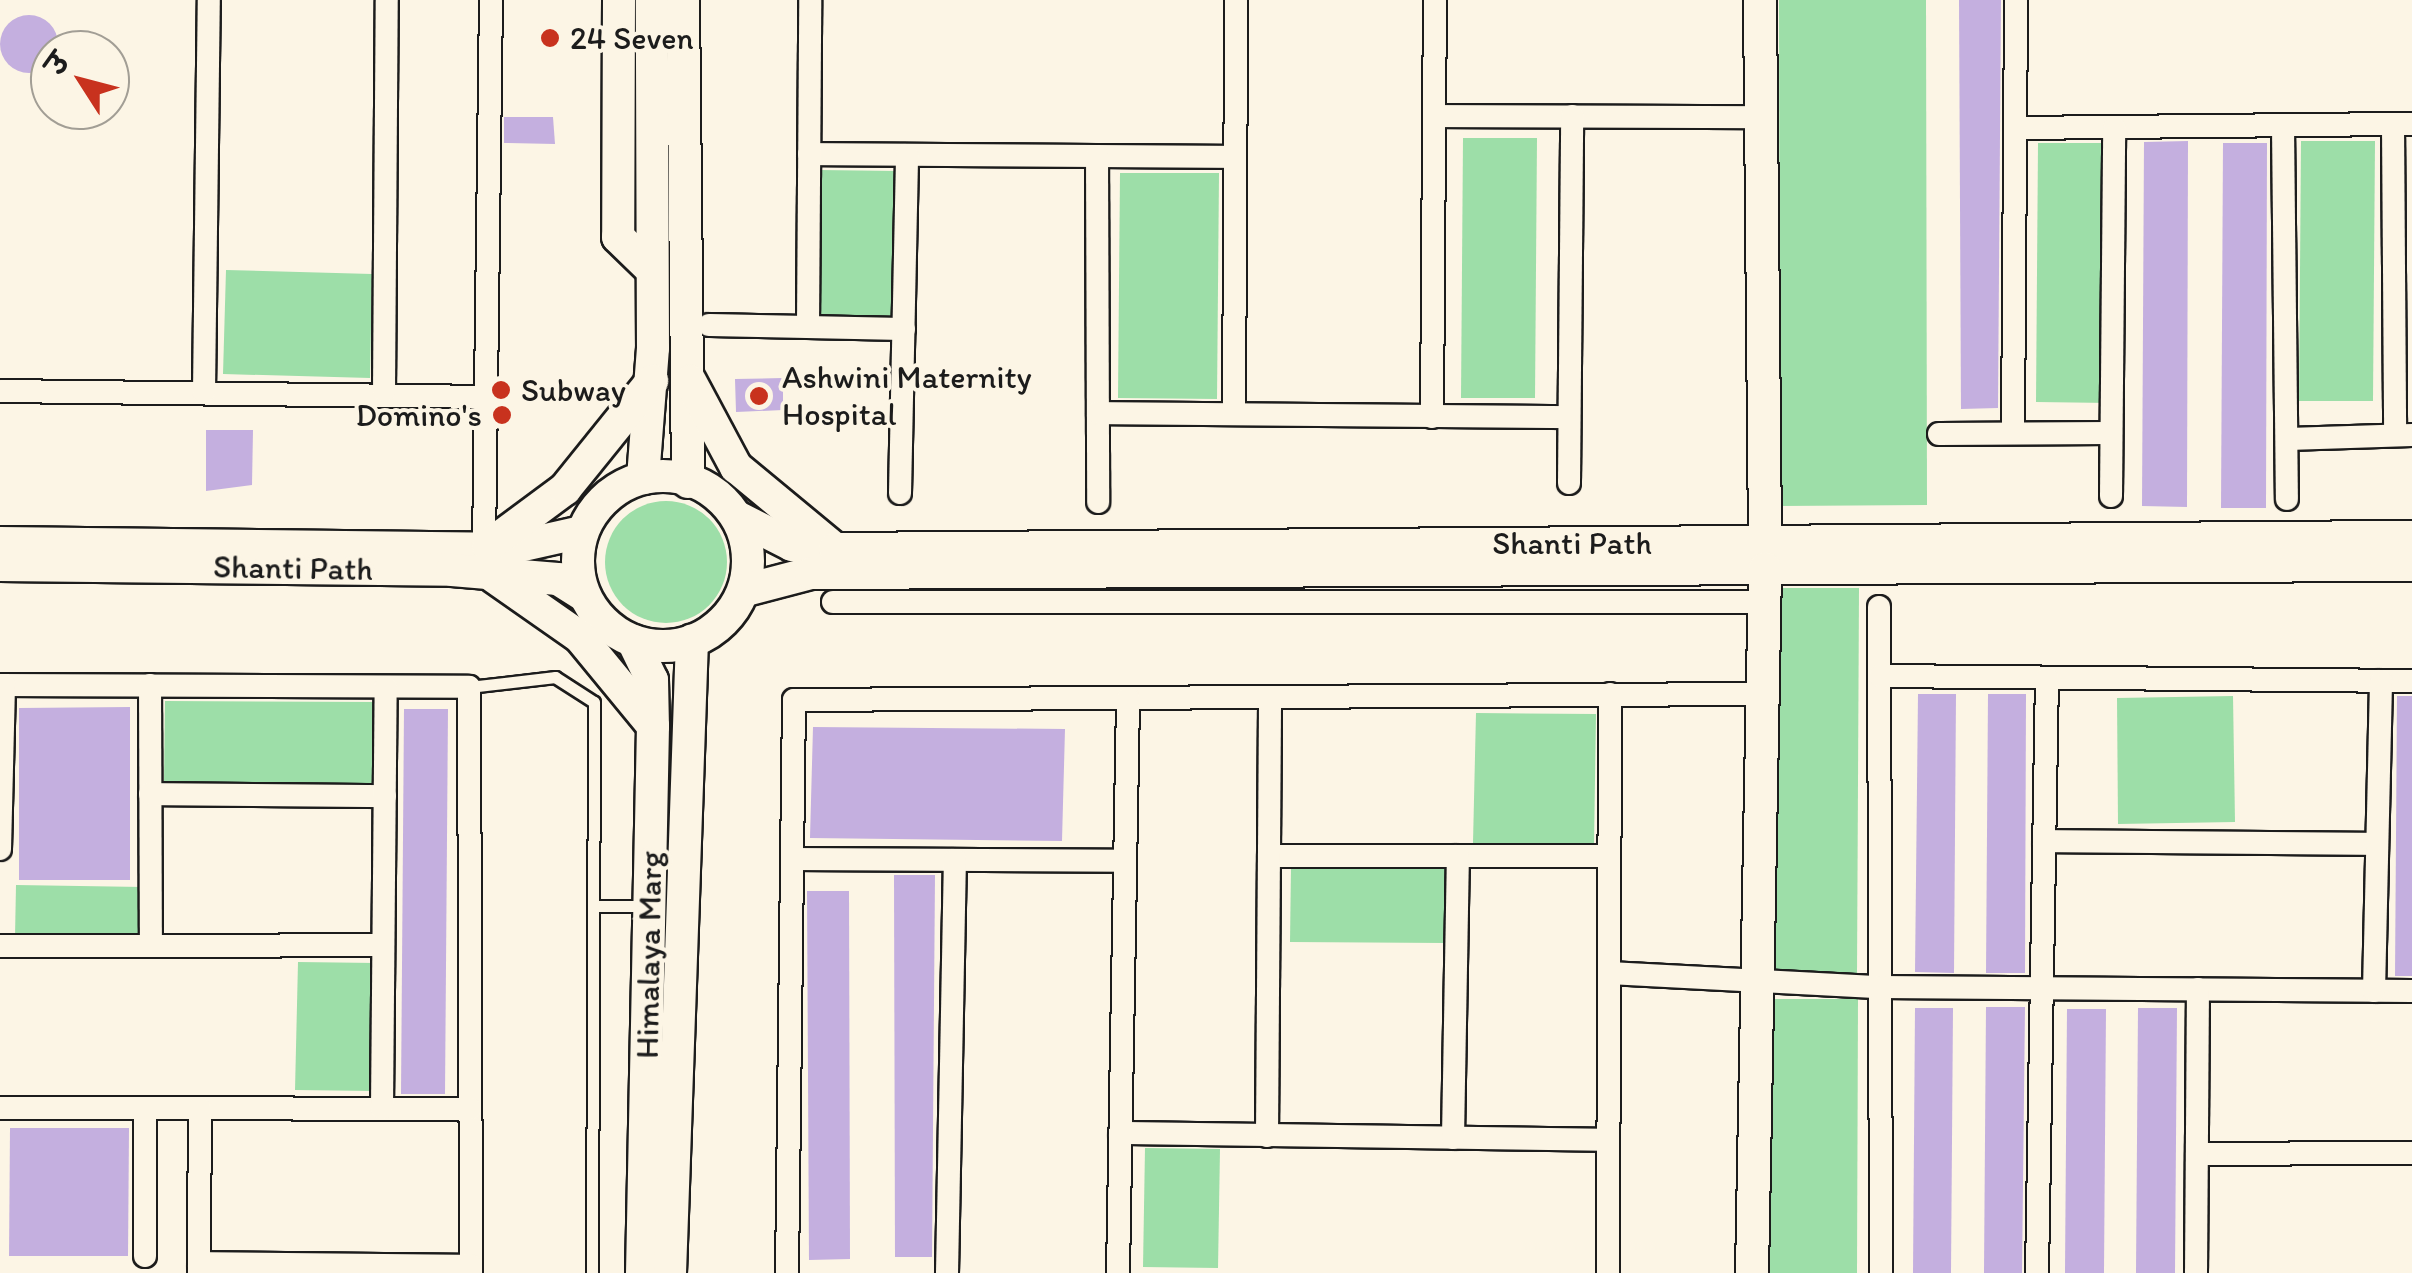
<!DOCTYPE html>
<html>
<head>
<meta charset="utf-8">
<style>
  body { margin:0 }
  #map { position:relative; width:2412px; height:1273px; overflow:hidden; background:#fcf5e5; font-family:Itim,"Playpen Sans Deva",sans-serif }
  div>[style] { position:absolute }
  .green>* { inset:0; background:#9ddea8 }
  .round { border-radius:50% }
  .building>* { inset:0; background:#c4afdf }
  .roads { filter:drop-shadow(2px 0 #1c1c1c) drop-shadow(-2px 0 #1c1c1c) drop-shadow(0 2px #1c1c1c) drop-shadow(0 -2px #1c1c1c) }
  .lane>* { height:11px; margin:-5.5px; padding:0 5.5px; transform-origin:5.5px; border-radius:5.5px; background:#fcf5e5 }
  .street>* { height:22px; margin:-11px; padding:0 11px; transform-origin:11px; border-radius:11px; background:#fcf5e5 }
  .secondary>* { height:32px; margin:-16px; padding:0 16px; transform-origin:16px; border-radius:16px; background:#fcf5e5 }
  .secondary>.ring { margin:-16px; padding:0; box-sizing:content-box; background:none; border:32px solid #fcf5e5; border-radius:50% }
  .dots>* { width:28px; height:28px; translate:-50% -50%; box-sizing:border-box; border:5px solid #fcf5e5; border-radius:50% }
  span { translate:-50% -50%; white-space:nowrap; text-align:center; line-height:1.15; -webkit-text-stroke:8px #fcf5e5; paint-order:stroke }
  .poi-label { font-size:32px; color:#1c1c1c }
  .left { translate:0 -50%; text-align:left }
  .right { translate:-100% -50%; text-align:right }
  .street-label { font-size:32px; color:#1c1c1c }
  .north { position:absolute; left:30px; top:30px; width:100px; height:100px; box-sizing:border-box; background:#fcf5e5; border:2px solid #a29e95; border-radius:50%; rotate:306deg; font-size:28px; font-weight:700; line-height:40px; text-align:center; color:#1c1c1c }
  .north::after { content:''; display:block; margin:auto; width:35px; height:45px; background:#c8321e; clip-path:polygon(50% 0,100% 100%,50% 72%,0 100%) }
</style>
</head>
<body>
<div id="map">
  <div class="green">
    <div style="clip-path:polygon(1779px 0,1926px 0,1927px 505px,1780px 506px)"></div>
    <div style="clip-path:polygon(1463px 138px,1537px 138px,1535px 398px,1461px 398px)"></div>
    <div style="clip-path:polygon(2301px 141px,2375px 141px,2373px 401px,2299px 401px)"></div>
    <div style="clip-path:polygon(2038px 143px,2112px 143px,2110px 403px,2036px 402px)"></div>
    <div style="clip-path:polygon(819px 170px,897px 171px,894px 316px,816px 315px)"></div>
    <div style="clip-path:polygon(1120px 173px,1219px 173px,1217px 399px,1118px 398px)"></div>
    <div style="clip-path:polygon(226px 270px,372px 274px,370px 378px,223px 374px)"></div>
    <div class="round" style="left:605px;top:501px;width:122px;height:122px"></div>
    <div style="clip-path:polygon(1772px 588px,1859px 588px,1857px 973px,1771px 973px)"></div>
    <div style="clip-path:polygon(2233px 696px,2235px 822px,2118px 824px,2117px 698px)"></div>
    <div style="clip-path:polygon(165px 701px,378px 702px,377px 784px,164px 783px)"></div>
    <div style="clip-path:polygon(1476px 713px,1596px 714px,1594px 845px,1473px 843px)"></div>
    <div style="clip-path:polygon(1291px 867px,1445px 868px,1445px 943px,1290px 942px)"></div>
    <div style="clip-path:polygon(16px 885px,143px 887px,142px 939px,15px 937px)"></div>
    <div style="clip-path:polygon(298px 962px,376px 963px,373px 1091px,295px 1090px)"></div>
    <div style="clip-path:polygon(1767px 999px,1858px 999px,1857px 1273px,1766px 1273px)"></div>
    <div style="clip-path:polygon(1145px 1148px,1220px 1149px,1218px 1268px,1143px 1267px)"></div>
  </div>
  <div class="building">
    <div style="clip-path:polygon(1959px 0,2001px 0,1998px 408px,1961px 409px)"></div>
    <div class="round" style="left:0;top:15px;width:58px;height:58px"></div>
    <div style="clip-path:polygon(504px 117px,553px 117px,555px 144px,504px 143px)"></div>
    <div style="clip-path:polygon(2188px 141px,2187px 507px,2142px 506px,2144px 142px)"></div>
    <div style="clip-path:polygon(2223px 143px,2267px 143px,2266px 508px,2221px 508px)"></div>
    <div style="clip-path:polygon(783px 378px,783px 410px,736px 412px,735px 379px)"></div>
    <div style="clip-path:polygon(206px 430px,253px 430px,252px 485px,206px 491px)"></div>
    <div style="clip-path:polygon(1918px 694px,1956px 694px,1954px 973px,1915px 972px)"></div>
    <div style="clip-path:polygon(1988px 694px,2026px 694px,2025px 973px,1986px 973px)"></div>
    <div style="clip-path:polygon(2397px 696px,2412px 696px,2412px 976px,2395px 976px)"></div>
    <div style="clip-path:polygon(130px 707px,130px 880px,19px 880px,19px 708px)"></div>
    <div style="clip-path:polygon(404px 709px,448px 709px,445px 1094px,401px 1094px)"></div>
    <div style="clip-path:polygon(813px 727px,1065px 729px,1062px 841px,810px 838px)"></div>
    <div style="clip-path:polygon(894px 875px,935px 875px,932px 1257px,895px 1257px)"></div>
    <div style="clip-path:polygon(807px 891px,849px 891px,850px 1259px,809px 1260px)"></div>
    <div style="clip-path:polygon(1986px 1007px,2025px 1007px,2022px 1273px,1984px 1273px)"></div>
    <div style="clip-path:polygon(1915px 1008px,1953px 1008px,1951px 1273px,1913px 1273px)"></div>
    <div style="clip-path:polygon(2138px 1008px,2177px 1008px,2175px 1273px,2136px 1273px)"></div>
    <div style="clip-path:polygon(2067px 1009px,2106px 1009px,2104px 1273px,2065px 1273px)"></div>
    <div style="clip-path:polygon(10px 1128px,129px 1128px,128px 1256px,9px 1256px)"></div>
  </div>
  <div class="roads">
    <div class="lane">
      <div style="left:469px;top:687px;width:87px;rotate:-6.6deg"></div>
      <div style="left:555px;top:677px;width:46px;rotate:32.7deg"></div>
      <div style="left:594px;top:702px;width:571px;rotate:90.2deg"></div>
      <div style="left:593px;top:906px;width:56px"></div>
    </div>
    <div class="street">
      <div style="left:1435px;top:116px;width:326px;rotate:0.2deg"></div>
      <div style="left:2393px;top:125px;width:310px;rotate:89.6deg"></div>
      <div style="left:2283px;top:126px;width:373px;rotate:89.4deg"></div>
      <div style="left:2017px;top:128px;width:395px;rotate:-0.6deg"></div>
      <div style="left:809px;top:154px;width:426px;rotate:0.4deg"></div>
      <div style="left:1097px;top:156px;width:346px;rotate:89.8deg"></div>
      <div style="left:709px;top:325px;width:195px;rotate:1.2deg"></div>
      <div style="left:808px;top:326px;width:326px;rotate:-89.6deg"></div>
      <div style="left:0;top:391px;width:484px;rotate:0.7deg"></div>
      <div style="left:384px;top:391px;width:391px;rotate:-89.6deg"></div>
      <div style="left:204px;top:392px;width:392px;rotate:-89.3deg"></div>
      <div style="left:1098px;top:413px;width:471px;rotate:0.5deg"></div>
      <div style="left:1234px;top:414px;width:414px;rotate:-89.7deg"></div>
      <div style="left:1432px;top:417px;width:417px;rotate:-89.6deg"></div>
      <div style="left:2013px;top:431px;width:431px;rotate:-89.6deg"></div>
      <div style="left:1939px;top:434px;width:171px;rotate:-0.3deg"></div>
      <div style="left:2288px;top:439px;width:124px;rotate:-1.8deg"></div>
      <div style="left:1569px;top:483px;width:367px;rotate:-89.5deg"></div>
      <div style="left:900px;top:493px;width:338px;rotate:-88.8deg"></div>
      <div style="left:2111px;top:496px;width:368px;rotate:-89.5deg"></div>
      <div style="left:484px;top:548px;width:548px;rotate:-89.27deg"></div>
      <div style="left:833px;top:602px;width:931px"></div>
      <div style="left:1879px;top:607px;width:666px;rotate:89.83deg"></div>
      <div style="left:1880px;top:676px;width:532px;rotate:0.54deg"></div>
      <div style="left:0;top:685px;width:469px;rotate:0.2deg"></div>
      <div style="left:469px;top:687px;width:586px;rotate:89.8deg"></div>
      <div style="left:150px;top:685px;width:260px;rotate:89.8deg"></div>
      <div style="left:150px;top:794px;width:235px;rotate:0.5deg"></div>
      <div style="left:2044px;top:841px;width:333px;rotate:0.5deg"></div>
      <div style="left:0;top:849px;width:164px;rotate:-88.6deg"></div>
      <div style="left:1269px;top:856px;width:340px"></div>
      <div style="left:792px;top:859px;width:333px;rotate:0.3deg"></div>
      <div style="left:0;top:946px;width:383px;rotate:-0.1deg"></div>
      <div style="left:1609px;top:973px;width:271px;rotate:3deg"></div>
      <div style="left:1880px;top:987px;width:532px;rotate:0.43deg"></div>
      <div style="left:2374px;top:991px;width:310px;rotate:-88.7deg"></div>
      <div style="left:0;top:1108px;width:470px;rotate:0.1deg"></div>
      <div style="left:382px;top:1108px;width:421px;rotate:-89.5deg"></div>
      <div style="left:1120px;top:1133px;width:488px;rotate:0.8deg"></div>
      <div style="left:1267px;top:1136px;width:438px;rotate:-89.6deg"></div>
      <div style="left:1453px;top:1138px;width:282px;rotate:-89deg"></div>
      <div style="left:2197px;top:1154px;width:215px;rotate:-0.3deg"></div>
      <div style="left:145px;top:1256px;width:146px;rotate:-90deg"></div>
      <div style="left:199px;top:1263px;width:272px;rotate:0.6deg"></div>
      <div style="left:199px;top:1273px;width:165px;rotate:-89.7deg"></div>
      <div style="left:787px;top:1273px;width:573px;rotate:-89.3deg"></div>
      <div style="left:794px;top:700px;width:968px;rotate:-0.36deg"></div>
      <div style="left:947px;top:1273px;width:413px;rotate:-88.9deg"></div>
      <div style="left:1118px;top:1273px;width:575px;rotate:-89deg"></div>
      <div style="left:1608px;top:1273px;width:579px;rotate:-89.8deg"></div>
      <div style="left:2037px;top:1273px;width:595px;rotate:-89.04deg"></div>
      <div style="left:2196px;top:1273px;width:284px;rotate:-89.6deg"></div>
    </div>
    <div class="secondary">
      <div style="left:619px;top:0;width:237px;rotate:90.2deg"></div>
      <div style="left:618px;top:237px;width:47px;rotate:44.1deg"></div>
      <div style="left:683px;top:0;width:482px;rotate:89.4deg"></div>
      <div style="left:1760px;top:0;width:541px;rotate:89.47deg"></div>
      <div style="left:690px;top:381px;width:98px;rotate:61.9deg"></div>
      <div style="left:736px;top:467px;width:129px;rotate:39.6deg"></div>
      <div class="ring" style="left:578px;top:476px;width:138px;height:138px"></div>
      <div style="left:643px;top:478px;width:130px;rotate:-85.6deg"></div>
      <div style="left:653px;top:348px;width:348px;rotate:-90.2deg"></div>
      <div style="left:739px;top:518px;width:59px;rotate:27deg"></div>
      <div style="left:792px;top:545px;width:43px;rotate:5.3deg"></div>
      <div style="left:835px;top:549px;width:1577px;rotate:-0.44deg"></div>
      <div style="left:0;top:543px;width:506px;rotate:0.68deg"></div>
      <div style="left:506px;top:549px;width:78px;rotate:-12.6deg"></div>
      <div style="left:488px;top:546px;width:96px;rotate:-36.5deg"></div>
      <div style="left:565px;top:489px;width:139px;rotate:-51.1deg"></div>
      <div style="left:0;top:565px;width:452px;rotate:0.6deg"></div>
      <div style="left:452px;top:570px;width:106px;rotate:4.9deg"></div>
      <div style="left:558px;top:579px;width:28px;rotate:32deg"></div>
      <div style="left:494px;top:577px;width:105px;rotate:34.9deg"></div>
      <div style="left:580px;top:637px;width:115px;rotate:50.6deg"></div>
      <div style="left:746px;top:590px;width:67px;rotate:-14.7deg"></div>
      <div style="left:811px;top:573px;width:1601px;rotate:-0.29deg"></div>
      <div style="left:633px;top:641px;width:43px;rotate:64deg"></div>
      <div style="left:652px;top:680px;width:46px;rotate:88.8deg"></div>
      <div style="left:653px;top:726px;width:547px;rotate:91.15deg"></div>
      <div style="left:670px;top:1273px;width:633px;rotate:-88.01deg"></div>
      <div style="left:1752px;top:1273px;width:705px;rotate:-88.94deg"></div>
    </div>
  </div>
  <div class="dots">
    <div style="left:550px;top:38px;background:#c8321e"></div>
    <div style="left:501px;top:390px;background:#c8321e"></div>
    <div style="left:759px;top:396px;background:#c8321e"></div>
    <div style="left:502px;top:415px;background:#c8321e"></div>
  </div>
  <div class="poi-label">
    <span class="left" style="left:570px;top:38px">24 Seven</span>
    <span class="left" style="left:782px;top:396px">Ashwini Maternity<br>Hospital</span>
    <span class="left" style="left:521px;top:390px">Subway</span>
    <span class="right" style="left:482px;top:415px">Domino's</span>
  </div>
  <div class="street-label">
    <span style="left:1572px;top:543px">Shanti Path</span>
    <span style="left:293px;top:568px;rotate:1deg">Shanti Path</span>
    <span style="left:649px;top:955px;rotate:-89deg">Himalaya Marg</span>
  </div>
  <div class="north">उ</div>
</div>
</body>
</html>
